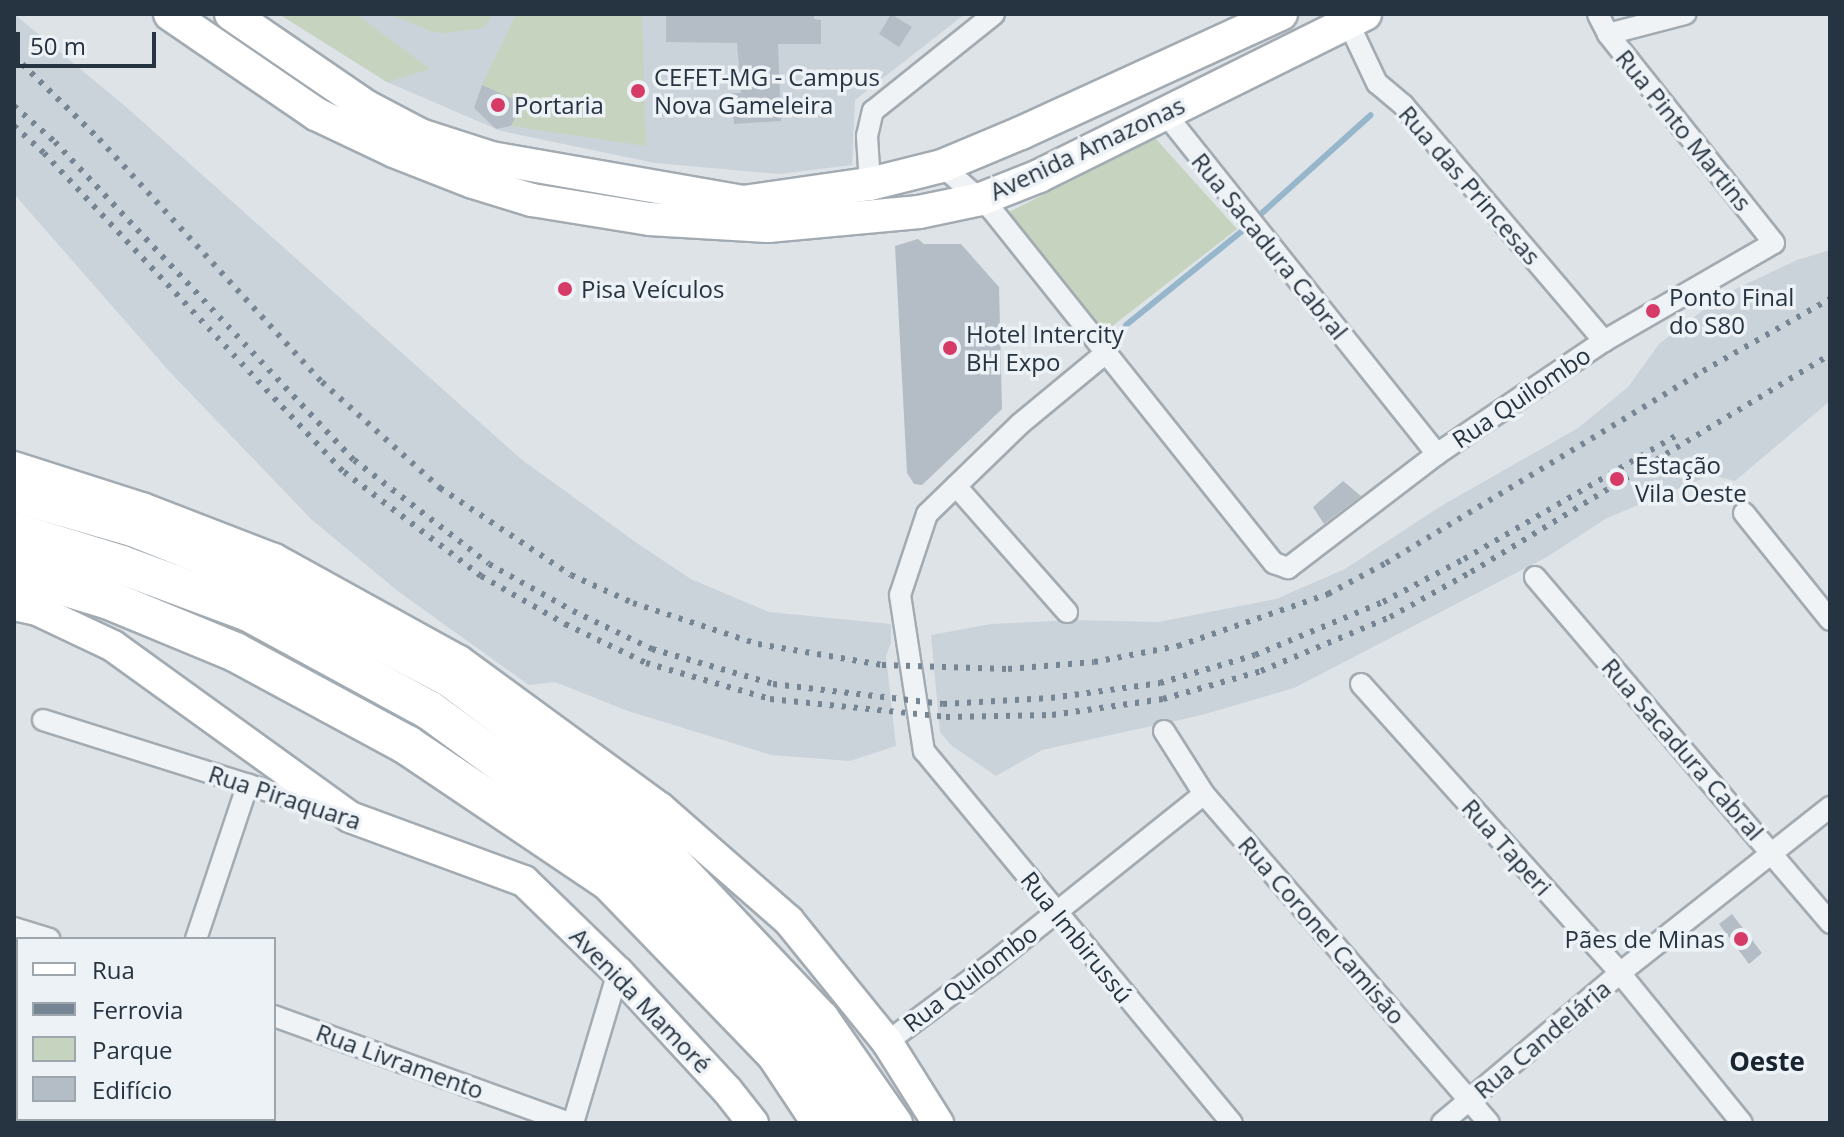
<!DOCTYPE html>
<html>
<head>
<meta charset="utf-8">
<style>
  body { margin:0 }
  #map { position:relative; width:1844px; height:1137px; overflow:hidden; background:#dee3e8; font-family:"Open Sans",sans-serif }
  div>[style] { position:absolute }
  .built>* { inset:0; background:#cbd3da }
  .green>* { inset:0; background:#c6d3be }
  .stream>* { height:6px; margin:-3px; padding:0 3px; transform-origin:3px; border-radius:3px; background:#96b7cb }
  .building>* { inset:0; background:#b4bdc5 }
  .roads { filter:drop-shadow(2px 0 #a3abb2) drop-shadow(-2px 0 #a3abb2) drop-shadow(0 2px #a3abb2) drop-shadow(0 -2px #a3abb2) }
  .street>* { height:20px; margin:-10px; padding:0 10px; transform-origin:10px; border-radius:10px; background:#f0f3f6 }
  .secondary>* { height:30px; margin:-15px; padding:0 15px; transform-origin:15px; border-radius:15px; background:#fff }
  .primary>* { height:32px; margin:-16px; padding:0 16px; transform-origin:16px; border-radius:16px; background:#fff }
  .highway>* { height:38px; margin:-19px; padding:0 19px; transform-origin:19px; border-radius:19px; background:#fff }
  .rail>* { height:6px; margin-top:-3px; transform-origin:0; background:repeating-linear-gradient(90deg,#768593 0 4px,transparent 0 12px) }
  .dots>* { width:22px; height:22px; translate:-50% -50%; box-sizing:border-box; border:4px solid #edf2f6; border-radius:50% }
  span { translate:-50% -50%; white-space:nowrap; text-align:center; line-height:1.15; -webkit-text-stroke:7px #edf2f6; paint-order:stroke }
  .poi-label { font-size:24px; color:#263340 }
  .left { translate:0 -50%; text-align:left }
  .right { translate:-100% -50%; text-align:right }
  .street-label { font-size:24px; color:#263340 }
  .neighbourhood-label { font-size:26px; color:#182430; font-weight:700 }
  .frame { position:absolute; inset:0; border:16px solid #263340; pointer-events:none }
  .legend { position:absolute; left:16px; top:937px; width:260px; height:184px; box-sizing:border-box; background:#edf2f6; border:2px solid #9da6ad; margin:0; padding:10px 14px; list-style:none; font-size:24px; color:#263340 }
  .legend li { display:flex; align-items:center; gap:16px; height:40px }
  .legend b { width:40px; border:2px solid #9da6ad }
  .scale { position:absolute; left:16px; top:32px; width:140px; height:36px; box-sizing:border-box; border:4px solid #263340; border-top:0; padding-left:10px; font-size:24px; line-height:28px; white-space:nowrap; color:#263340; -webkit-text-stroke:6px #edf2f6; paint-order:stroke }
</style>
</head>
<body>
<div id="map">
  <div class="built">
    <div style="clip-path:polygon(14px 14px,125px 106px,521px 459px,634px 541px,691px 579px,769px 612px,891px 624px,891px 643px,886px 656px,896px 746px,850px 761px,771px 755px,628px 711px,555px 682px,529px 685px,399px 592px,312px 520px,169px 371px,14px 194px)"></div>
    <div style="clip-path:polygon(279px 14px,965px 14px,855px 100px,852px 165px,779px 174px,655px 163px,501px 131px,387px 82px)"></div>
    <div style="clip-path:polygon(1830px 250px,1830px 401px,1735px 481px,1711px 475px,1607px 518px,1547px 557px,1294px 688px,1202px 715px,1042px 750px,996px 776px,952px 746px,940px 732px,931px 635px,991px 624px,1075px 620px,1158px 622px,1276px 599px,1345px 569px,1441px 506px,1578px 428px,1628px 387px,1659px 344px,1723px 295px,1797px 260px)"></div>
  </div>
  <div class="green">
    <div style="clip-path:polygon(279px 14px,356px 14px,430px 69px,387px 82px)"></div>
    <div style="clip-path:polygon(389px 14px,493px 14px,484px 28px,445px 33px,430px 31px)"></div>
    <div style="clip-path:polygon(516px 14px,642px 14px,646px 146px,511px 126px,521px 103px,482px 85px)"></div>
    <div style="clip-path:polygon(1155px 138px,1237px 229px,1102px 334px,1009px 212px)"></div>
  </div>
  <div class="stream">
    <div style="left:1126px;top:325px;width:149px;rotate:-39deg"></div>
    <div style="left:1242px;top:231px;width:173px;rotate:-42deg"></div>
  </div>
  <div class="building">
    <div style="clip-path:polygon(814px 14px,814px 19px,821px 20px,821px 44px,778px 44px,781px 121px,734px 124px,731px 93px,741px 93px,737px 43px,666px 42px,666px 15px)"></div>
    <div style="clip-path:polygon(891px 14px,912px 27px,899px 47px,879px 34px)"></div>
    <div style="clip-path:polygon(482px 85px,522px 103px,511px 126px,496px 129px,474px 108px)"></div>
    <div style="clip-path:polygon(918px 239px,924px 244px,961px 244px,999px 287px,1002px 409px,922px 485px,914px 484px,907px 473px,895px 246px)"></div>
    <div style="clip-path:polygon(1343px 481px,1361px 496px,1324px 524px,1313px 507px)"></div>
    <div style="clip-path:polygon(1732px 914px,1762px 953px,1749px 964px,1719px 924px)"></div>
  </div>
  <div class="roads">
    <div class="street">
      <div style="left:1348px;top:22px;width:68px;rotate:64.6deg"></div>
      <div style="left:1377px;top:83px;width:35px;rotate:40deg"></div>
      <div style="left:1404px;top:106px;width:309px;rotate:49.6deg"></div>
      <div style="left:1608px;top:34px;width:80px;rotate:-14.6deg"></div>
      <div style="left:1164px;top:112px;width:438px;rotate:51.4deg"></div>
      <div style="left:942px;top:166px;width:67px;rotate:41.3deg"></div>
      <div style="left:992px;top:210px;width:452px;rotate:51.4deg"></div>
      <div style="left:1274px;top:563px;width:15px;rotate:20deg"></div>
      <div style="left:1288px;top:568px;width:188px;rotate:-37.4deg"></div>
      <div style="left:1437px;top:454px;width:202px;rotate:-34.1deg"></div>
      <div style="left:1604px;top:341px;width:196px;rotate:-30deg"></div>
      <div style="left:1774px;top:243px;width:267px;rotate:-128.5deg"></div>
      <div style="left:1608px;top:34px;width:22px;rotate:-117deg"></div>
      <div style="left:870px;top:184px;width:48px;rotate:-93.6deg"></div>
      <div style="left:867px;top:136px;width:26px;rotate:-77deg"></div>
      <div style="left:873px;top:111px;width:155px;rotate:-38.7deg"></div>
      <div style="left:1107px;top:352px;width:113px;rotate:140.4deg"></div>
      <div style="left:1020px;top:424px;width:129px;rotate:135.9deg"></div>
      <div style="left:927px;top:514px;width:85px;rotate:108.4deg"></div>
      <div style="left:900px;top:595px;width:158px;rotate:81.3deg"></div>
      <div style="left:924px;top:751px;width:483px;rotate:50.4deg"></div>
      <div style="left:956px;top:486px;width:168px;rotate:48.6deg"></div>
      <div style="left:1744px;top:513px;width:137px;rotate:51.2deg"></div>
      <div style="left:1535px;top:577px;width:455px;rotate:49.5deg"></div>
      <div style="left:1361px;top:684px;width:388px;rotate:48.1deg"></div>
      <div style="left:1620px;top:973px;width:193px;rotate:50.9deg"></div>
      <div style="left:43px;top:720px;width:300px;rotate:17.5deg"></div>
      <div style="left:1164px;top:731px;width:75px;rotate:57.6deg"></div>
      <div style="left:1204px;top:794px;width:435px;rotate:49.1deg"></div>
      <div style="left:14px;top:928px;width:37px;rotate:17deg"></div>
      <div style="left:196px;top:939px;width:163px;rotate:-71.5deg"></div>
      <div style="left:274px;top:1016px;width:315px;rotate:19.9deg"></div>
      <div style="left:887px;top:1042px;width:132px;rotate:-36.7deg"></div>
      <div style="left:993px;top:963px;width:270px;rotate:-38.7deg"></div>
      <div style="left:131px;top:1123px;width:4px;rotate:-76deg"></div>
      <div style="left:573px;top:1123px;width:158px;rotate:-73.4deg"></div>
      <div style="left:1442px;top:1123px;width:233px;rotate:-40.1deg"></div>
      <div style="left:1620px;top:973px;width:268px;rotate:-38.3deg"></div>
    </div>
    <div class="secondary">
      <div style="left:14px;top:467px;width:134px;rotate:17.8deg"></div>
      <div style="left:142px;top:508px;width:142px;rotate:21.1deg"></div>
      <div style="left:274px;top:559px;width:211px;rotate:28.9deg"></div>
      <div style="left:459px;top:661px;width:249px;rotate:36.2deg"></div>
      <div style="left:660px;top:808px;width:171px;rotate:41.2deg"></div>
      <div style="left:789px;top:921px;width:156px;rotate:51deg"></div>
      <div style="left:887px;top:1042px;width:96px;rotate:57.8deg"></div>
      <div style="left:14px;top:497px;width:123px;rotate:16.1deg"></div>
      <div style="left:132px;top:531px;width:140px;rotate:21.8deg"></div>
      <div style="left:262px;top:583px;width:210px;rotate:27.8deg"></div>
      <div style="left:448px;top:681px;width:249px;rotate:37deg"></div>
      <div style="left:647px;top:831px;width:256px;rotate:46.6deg"></div>
      <div style="left:823px;top:1017px;width:129px;rotate:55.1deg"></div>
      <div style="left:14px;top:605px;width:24px;rotate:12deg"></div>
      <div style="left:37px;top:610px;width:84px;rotate:25.3deg"></div>
      <div style="left:113px;top:646px;width:292px;rotate:35.8deg"></div>
      <div style="left:350px;top:817px;width:185px;rotate:20.2deg"></div>
      <div style="left:524px;top:881px;width:131px;rotate:44.1deg"></div>
      <div style="left:618px;top:972px;width:161px;rotate:47.3deg"></div>
      <div style="left:727px;top:1090px;width:42px;rotate:51.8deg"></div>
    </div>
    <div class="primary">
      <div style="left:170px;top:14px;width:177px;rotate:34.4deg"></div>
      <div style="left:316px;top:114px;width:86px;rotate:25.4deg"></div>
      <div style="left:394px;top:151px;width:85px;rotate:21.4deg"></div>
      <div style="left:473px;top:182px;width:62px;rotate:17deg"></div>
      <div style="left:532px;top:200px;width:119px;rotate:9.2deg"></div>
      <div style="left:649px;top:219px;width:119px;rotate:3.4deg"></div>
      <div style="left:768px;top:226px;width:152px;rotate:-5.3deg"></div>
      <div style="left:919px;top:212px;width:63px;rotate:-11.8deg"></div>
      <div style="left:981px;top:199px;width:62px;rotate:-21.6deg"></div>
      <div style="left:1039px;top:176px;width:364px;rotate:-26.4deg"></div>
      <div style="left:231px;top:14px;width:165px;rotate:34.4deg"></div>
      <div style="left:367px;top:107px;width:60px;rotate:27.8deg"></div>
      <div style="left:420px;top:135px;width:75px;rotate:17.9deg"></div>
      <div style="left:491px;top:158px;width:256px;rotate:9.9deg"></div>
      <div style="left:743px;top:202px;width:128px;rotate:-8.1deg"></div>
      <div style="left:870px;top:184px;width:74px;rotate:-14deg"></div>
      <div style="left:942px;top:166px;width:86px;rotate:-22.7deg"></div>
      <div style="left:1021px;top:133px;width:286px;rotate:-24.6deg"></div>
    </div>
    <div class="highway">
      <div style="left:14px;top:532px;width:113px;rotate:17deg"></div>
      <div style="left:122px;top:565px;width:135px;rotate:20.3deg"></div>
      <div style="left:249px;top:612px;width:205px;rotate:28.6deg"></div>
      <div style="left:429px;top:710px;width:245px;rotate:36.2deg"></div>
      <div style="left:627px;top:855px;width:250px;rotate:46.6deg"></div>
      <div style="left:799px;top:1037px;width:105px;rotate:55.1deg"></div>
      <div style="left:14px;top:571px;width:99px;rotate:17deg"></div>
      <div style="left:109px;top:600px;width:136px;rotate:22.4deg"></div>
      <div style="left:235px;top:652px;width:196px;rotate:28.4deg"></div>
      <div style="left:407px;top:745px;width:244px;rotate:34deg"></div>
      <div style="left:609px;top:881px;width:240px;rotate:46deg"></div>
      <div style="left:776px;top:1054px;width:83px;rotate:56.3deg"></div>
    </div>
  </div>
  <div class="rail">
    <div style="left:14px;top:56px;width:119px;rotate:44.3deg"></div>
    <div style="left:99px;top:139px;width:330px;rotate:47.5deg"></div>
    <div style="left:322px;top:382px;width:159px;rotate:41.9deg"></div>
    <div style="left:440px;top:488px;width:157px;rotate:33.6deg"></div>
    <div style="left:571px;top:575px;width:68px;rotate:24.3deg"></div>
    <div style="left:633px;top:603px;width:132px;rotate:18.2deg"></div>
    <div style="left:758px;top:644px;width:126px;rotate:9.6deg"></div>
    <div style="left:882px;top:665px;width:126px;rotate:1.8deg"></div>
    <div style="left:1008px;top:669px;width:86px;rotate:-4.7deg"></div>
    <div style="left:1094px;top:662px;width:86px;rotate:-10.8deg"></div>
    <div style="left:1178px;top:646px;width:159px;rotate:-19.1deg"></div>
    <div style="left:1328px;top:594px;width:66px;rotate:-28.1deg"></div>
    <div style="left:1386px;top:563px;width:371px;rotate:-31.2deg"></div>
    <div style="left:1703px;top:371px;width:146px;rotate:-29.6deg"></div>
    <div style="left:14px;top:106px;width:55px;rotate:41.3deg"></div>
    <div style="left:55px;top:142px;width:436px;rotate:46.8deg"></div>
    <div style="left:354px;top:460px;width:170px;rotate:37.6deg"></div>
    <div style="left:489px;top:564px;width:96px;rotate:29.2deg"></div>
    <div style="left:573px;top:611px;width:88px;rotate:25.7deg"></div>
    <div style="left:652px;top:649px;width:126px;rotate:16.1deg"></div>
    <div style="left:773px;top:684px;width:171px;rotate:6.7deg"></div>
    <div style="left:943px;top:704px;width:108px;rotate:-3.2deg"></div>
    <div style="left:1051px;top:698px;width:110px;rotate:-7.8deg"></div>
    <div style="left:1160px;top:683px;width:99px;rotate:-16.4deg"></div>
    <div style="left:1255px;top:655px;width:139px;rotate:-22.5deg"></div>
    <div style="left:1383px;top:602px;width:92px;rotate:-28deg"></div>
    <div style="left:1464px;top:559px;width:244px;rotate:-30.2deg"></div>
    <div style="left:14px;top:126px;width:40px;rotate:42deg"></div>
    <div style="left:44px;top:153px;width:438px;rotate:46.8deg"></div>
    <div style="left:344px;top:472px;width:172px;rotate:37.2deg"></div>
    <div style="left:481px;top:576px;width:97px;rotate:29.7deg"></div>
    <div style="left:565px;top:624px;width:90px;rotate:25.7deg"></div>
    <div style="left:646px;top:663px;width:129px;rotate:16.2deg"></div>
    <div style="left:770px;top:699px;width:177px;rotate:5.8deg"></div>
    <div style="left:946px;top:717px;width:106px;rotate:-1.1deg"></div>
    <div style="left:1052px;top:715px;width:112px;rotate:-8.2deg"></div>
    <div style="left:1163px;top:699px;width:102px;rotate:-15.9deg"></div>
    <div style="left:1261px;top:671px;width:140px;rotate:-22.7deg"></div>
    <div style="left:1390px;top:617px;width:93px;rotate:-29.1deg"></div>
    <div style="left:1471px;top:572px;width:419px;rotate:-31.2deg"></div>
  </div>
  <div class="dots">
    <div style="left:638px;top:91px;background:#d63a66"></div>
    <div style="left:498px;top:105px;background:#d63a66"></div>
    <div style="left:565px;top:289px;background:#d63a66"></div>
    <div style="left:1653px;top:311px;background:#d63a66"></div>
    <div style="left:950px;top:348px;background:#d63a66"></div>
    <div style="left:1617px;top:479px;background:#d63a66"></div>
    <div style="left:1741px;top:939px;background:#d63a66"></div>
  </div>
  <div class="poi-label">
    <span class="left" style="left:654px;top:91px">CEFET-MG - Campus<br>Nova Gameleira</span>
    <span class="left" style="left:514px;top:105px">Portaria</span>
    <span class="left" style="left:581px;top:289px">Pisa Veículos</span>
    <span class="left" style="left:1669px;top:311px">Ponto Final<br>do S80</span>
    <span class="left" style="left:966px;top:348px">Hotel Intercity<br>BH Expo</span>
    <span class="left" style="left:1635px;top:479px">Estação<br>Vila Oeste</span>
    <span class="right" style="left:1725px;top:939px">Pães de Minas</span>
  </div>
  <div class="street-label">
    <span style="left:1684px;top:130px;rotate:51deg">Rua Pinto Martins</span>
    <span style="left:1087px;top:148px;rotate:-25deg">Avenida Amazonas</span>
    <span style="left:1470px;top:185px;rotate:49deg">Rua das Princesas</span>
    <span style="left:1270px;top:246px;rotate:51deg">Rua Sacadura Cabral</span>
    <span style="left:1521px;top:397px;rotate:-34deg">Rua Quilombo</span>
    <span style="left:1683px;top:749px;rotate:49deg">Rua Sacadura Cabral</span>
    <span style="left:285px;top:797px;rotate:18deg">Rua Piraquara</span>
    <span style="left:1507px;top:847px;rotate:48deg">Rua Taperi</span>
    <span style="left:1322px;top:930px;rotate:49deg">Rua Coronel Camisão</span>
    <span style="left:1077px;top:937px;rotate:51deg">Rua Imbirussú</span>
    <span style="left:970px;top:978px;rotate:-37deg">Rua Quilombo</span>
    <span style="left:641px;top:1000px;rotate:46deg">Avenida Mamoré</span>
    <span style="left:1542px;top:1039px;rotate:-40deg">Rua Candelária</span>
    <span style="left:400px;top:1061px;rotate:20deg">Rua Livramento</span>
  </div>
  <div class="neighbourhood-label">
    <span style="left:1767px;top:1062px">Oeste</span>
  </div>
  <div class="frame"></div>
  <ul class="legend">
  <li><b style="height:10px;background:#fff"></b>Rua</li>
  <li><b style="height:10px;background:#768593"></b>Ferrovia</li>
  <li><b style="height:22px;background:#c6d3be"></b>Parque</li>
  <li><b style="height:22px;background:#b4bdc5"></b>Edifício</li>
  </ul>
  <div class="scale">50 m</div>
</div>
</body>
</html>
